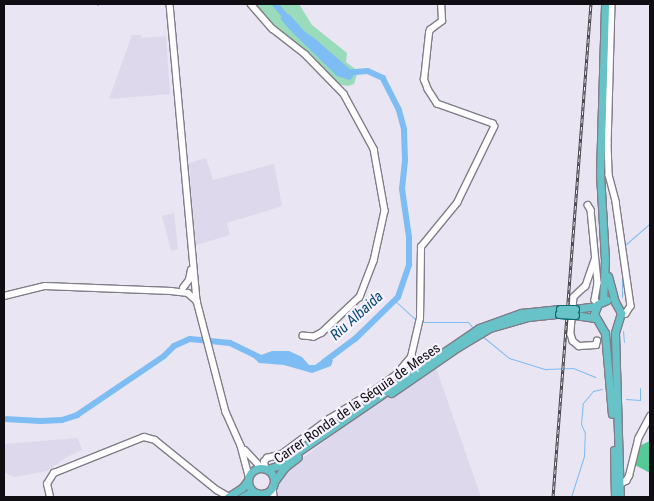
<!DOCTYPE html>
<html>
<head>
<meta charset="utf-8">
<style>
  body { margin:0 }
  #map { position:relative; width:654px; height:501px; overflow:hidden; background:#e9e5f2; font-family:"Roboto Condensed",sans-serif }
  div>[style] { position:absolute }
  .built>* { inset:0; background:#ded8ec }
  .green>* { inset:0; background:#99dbba }
  .forest>* { inset:0; background:#56c998 }
  .water>* { inset:0; background:#7dbdf3 }
  .stream>* { height:1px; margin:-0.5px; padding:0 0.5px; transform-origin:0.5px; border-radius:0.5px; background:#7dbdf3 }
  .river>* { height:6px; margin:-3px; padding:0 3px; transform-origin:3px; border-radius:3px; background:#7dbdf3 }
  .roads { filter:drop-shadow(1px 0 #807d88) drop-shadow(-1px 0 #807d88) drop-shadow(0 1px #807d88) drop-shadow(0 -1px #807d88) }
  .minor>* { height:5.5px; margin:-2.75px; padding:0 2.75px; transform-origin:2.75px; border-radius:2.75px; background:#fff }
  .major>* { height:7px; margin:-3.5px; padding:0 3.5px; transform-origin:3.5px; border-radius:3.5px; background:#68c3c8 }
  .major>.ring { margin:-3.5px; padding:0; box-sizing:content-box; background:none; border:7px solid #68c3c8; border-radius:50% }
  .rail>* { height:3px; margin-top:-1.5px; transform-origin:0; background:repeating-linear-gradient(90deg,#f6f2ff 0 4px,#46444a 0 8px); box-sizing:border-box; border-block:1px solid #46444a }
  .bridges { filter:drop-shadow(1px 0 #086a71) drop-shadow(-1px 0 #086a71) drop-shadow(0 1px #086a71) drop-shadow(0 -1px #086a71) }
  .major-bridge>* { height:7px; margin:-3.5px; padding:0 3.5px; transform-origin:3.5px; border-radius:3.5px; background:#68c3c8 }
  span { translate:-50% -50%; white-space:nowrap; text-align:center; line-height:1.15; -webkit-text-stroke:4.5px #f6f2ff; paint-order:stroke }
  .street-label { font-size:14px; color:#100e12 }
  .water-label { font-size:15px; color:#094b76; font-style:italic }
  .frame { position:absolute; inset:0; border:5px solid #100e12; pointer-events:none }
</style>
</head>
<body>
<div id="map">
  <div class="built">
    <div style="clip-path:polygon(132px 35px,141px 35px,142px 38px,166px 36px,170px 94px,109px 99px)"></div>
    <div style="clip-path:polygon(206px 158px,213px 180px,274px 164px,282px 206px,227px 223px,230px 235px,196px 245px,189px 163px)"></div>
    <div style="clip-path:polygon(174px 213px,178px 249px,171px 251px,162px 216px)"></div>
    <div style="clip-path:polygon(434px 362px,481px 497px,276px 497px,278px 482px,289px 469px,379px 399px)"></div>
    <div style="clip-path:polygon(78px 438px,82px 450px,67px 457px,47px 471px,14px 477px,4px 472px,4px 444px)"></div>
  </div>
  <div class="green">
    <div style="clip-path:polygon(256px 4px,299px 4px,312px 25px,347px 53px,346px 62px,358px 71px,354px 84px,348px 86px,336px 84px,310px 56px,279px 32px)"></div>
  </div>
  <div class="forest">
    <div style="clip-path:polygon(650px 441px,650px 473px,635px 465px,641px 445px)"></div>
  </div>
  <div class="water">
    <div style="clip-path:polygon(289px 14px,305px 32px,314px 38px,352px 71px,353px 77px,350px 80px,337px 76px,289px 29px,280px 18px)"></div>
    <div style="clip-path:polygon(272px 351px,289px 351px,302px 357px,309px 365px,315px 365px,328px 356px,333px 360px,331px 366px,312px 373px,284px 365px,259px 363px,251px 355px,253px 352px,261px 355px)"></div>
  </div>
  <div class="stream">
    <div style="left:97px;top:5px;width:2px;rotate:-27deg"></div>
    <div style="left:625px;top:245px;width:33px;rotate:-41deg"></div>
    <div style="left:622px;top:262px;width:35px;rotate:90deg"></div>
    <div style="left:394px;top:300px;width:30px;rotate:42deg"></div>
    <div style="left:422px;top:322px;width:46px"></div>
    <div style="left:468px;top:322px;width:8px;rotate:50deg"></div>
    <div style="left:623px;top:331px;width:11px;rotate:85deg"></div>
    <div style="left:482px;top:336px;width:35px;rotate:39deg"></div>
    <div style="left:509px;top:358px;width:39px;rotate:17deg"></div>
    <div style="left:546px;top:369px;width:27px;rotate:-2deg"></div>
    <div style="left:573px;top:368px;width:24px;rotate:22deg"></div>
    <div style="left:626px;top:399px;width:14px;rotate:4deg"></div>
    <div style="left:640px;top:400px;width:12px;rotate:-90deg"></div>
    <div style="left:571px;top:497px;width:43px;rotate:-72.4deg"></div>
    <div style="left:584px;top:456px;width:23px;rotate:-88deg"></div>
    <div style="left:585px;top:433px;width:10px;rotate:-114deg"></div>
    <div style="left:581px;top:424px;width:21px;rotate:-85deg"></div>
    <div style="left:583px;top:403px;width:16px;rotate:-50deg"></div>
    <div style="left:593px;top:391px;width:9px;rotate:-13deg"></div>
  </div>
  <div class="river">
    <div style="left:275px;top:4px;width:23px;rotate:50deg"></div>
    <div style="left:324px;top:362px;width:39px;rotate:-37deg"></div>
    <div style="left:355px;top:339px;width:60px;rotate:-44.3deg"></div>
    <div style="left:398px;top:297px;width:34px;rotate:-71deg"></div>
    <div style="left:409px;top:265px;width:28px;rotate:-90deg"></div>
    <div style="left:409px;top:237px;width:49px;rotate:-98.3deg"></div>
    <div style="left:402px;top:189px;width:29px;rotate:-84deg"></div>
    <div style="left:405px;top:160px;width:31px;rotate:-92deg"></div>
    <div style="left:404px;top:129px;width:20px;rotate:-105deg"></div>
    <div style="left:399px;top:110px;width:36px;rotate:-117deg"></div>
    <div style="left:383px;top:78px;width:17px;rotate:-156deg"></div>
    <div style="left:367px;top:71px;width:22px;rotate:175deg"></div>
    <div style="left:4px;top:419px;width:37px;rotate:3deg"></div>
    <div style="left:41px;top:421px;width:21px;rotate:-3deg"></div>
    <div style="left:62px;top:420px;width:16px;rotate:-18deg"></div>
    <div style="left:77px;top:415px;width:105px;rotate:-34.1deg"></div>
    <div style="left:164px;top:356px;width:14px;rotate:-45deg"></div>
    <div style="left:174px;top:346px;width:17px;rotate:-24deg"></div>
    <div style="left:190px;top:339px;width:40px;rotate:5.7deg"></div>
    <div style="left:230px;top:343px;width:32px;rotate:26deg"></div>
  </div>
  <div class="roads">
    <div class="minor">
      <div style="left:170px;top:4px;width:298px;rotate:84.8deg"></div>
      <div style="left:197px;top:301px;width:115px;rotate:75.4deg"></div>
      <div style="left:226px;top:412px;width:37px;rotate:66deg"></div>
      <div style="left:241px;top:446px;width:31px;rotate:75deg"></div>
      <div style="left:251px;top:4px;width:33px;rotate:49deg"></div>
      <div style="left:273px;top:29px;width:41px;rotate:38deg"></div>
      <div style="left:305px;top:54px;width:56px;rotate:45.7deg"></div>
      <div style="left:344px;top:94px;width:63px;rotate:61.4deg"></div>
      <div style="left:374px;top:149px;width:63px;rotate:79.9deg"></div>
      <div style="left:385px;top:211px;width:51px;rotate:102.4deg"></div>
      <div style="left:374px;top:261px;width:39px;rotate:111deg"></div>
      <div style="left:360px;top:297px;width:52px;rotate:136.5deg"></div>
      <div style="left:322px;top:333px;width:9px;rotate:153deg"></div>
      <div style="left:314px;top:337px;width:11px;rotate:-175deg"></div>
      <div style="left:612px;top:4px;width:139px;rotate:91.6deg"></div>
      <div style="left:608px;top:143px;width:32px;rotate:88deg"></div>
      <div style="left:609px;top:175px;width:28px;rotate:75deg"></div>
      <div style="left:616px;top:202px;width:105px;rotate:81.8deg"></div>
      <div style="left:631px;top:306px;width:9px;rotate:122deg"></div>
      <div style="left:626px;top:314px;width:5px;rotate:-169deg"></div>
      <div style="left:588px;top:205px;width:6px;rotate:59deg"></div>
      <div style="left:591px;top:210px;width:73px;rotate:84.5deg"></div>
      <div style="left:598px;top:283px;width:17px;rotate:100deg"></div>
      <div style="left:595px;top:300px;width:5px;rotate:53deg"></div>
      <div style="left:595px;top:260px;width:28px;rotate:109deg"></div>
      <div style="left:586px;top:286px;width:16px;rotate:137deg"></div>
      <div style="left:574px;top:297px;width:37px;rotate:95deg"></div>
      <div style="left:571px;top:334px;width:7px;rotate:74deg"></div>
      <div style="left:573px;top:341px;width:8px;rotate:40deg"></div>
      <div style="left:579px;top:346px;width:17px;rotate:-3deg"></div>
      <div style="left:596px;top:345px;width:4px;rotate:-76deg"></div>
      <div style="left:183px;top:288px;width:10px;rotate:-53deg"></div>
      <div style="left:189px;top:280px;width:10px;rotate:-79deg"></div>
      <div style="left:4px;top:296px;width:42px;rotate:-13.7deg"></div>
      <div style="left:45px;top:286px;width:126px;rotate:2.3deg"></div>
      <div style="left:171px;top:291px;width:17px;rotate:7deg"></div>
      <div style="left:188px;top:293px;width:12px;rotate:42deg"></div>
      <div style="left:245px;top:450px;width:25px;rotate:47deg"></div>
      <div style="left:265px;top:468px;width:6px;rotate:-99deg"></div>
      <div style="left:264px;top:462px;width:5px;rotate:-53deg"></div>
      <div style="left:267px;top:458px;width:16px;rotate:-15deg"></div>
      <div style="left:282px;top:454px;width:59px;rotate:-36.7deg"></div>
      <div style="left:329px;top:419px;width:49px;rotate:-31.8deg"></div>
      <div style="left:371px;top:393px;width:31px;rotate:-36deg"></div>
      <div style="left:396px;top:375px;width:23px;rotate:-50deg"></div>
      <div style="left:411px;top:357px;width:39px;rotate:-77deg"></div>
      <div style="left:420px;top:319px;width:72px;rotate:-89.2deg"></div>
      <div style="left:421px;top:247px;width:57px;rotate:-50.7deg"></div>
      <div style="left:457px;top:203px;width:85px;rotate:-64deg"></div>
      <div style="left:494px;top:127px;width:3px;rotate:-108deg"></div>
      <div style="left:493px;top:124px;width:59px;rotate:-160.3deg"></div>
      <div style="left:437px;top:104px;width:17px;rotate:-123deg"></div>
      <div style="left:428px;top:90px;width:11px;rotate:-112deg"></div>
      <div style="left:424px;top:80px;width:47px;rotate:-83.9deg"></div>
      <div style="left:429px;top:33px;width:3px;rotate:-72deg"></div>
      <div style="left:430px;top:30px;width:15px;rotate:-37deg"></div>
      <div style="left:442px;top:21px;width:17px;rotate:-93deg"></div>
      <div style="left:620px;top:484px;width:7px;rotate:-27deg"></div>
      <div style="left:626px;top:481px;width:6px;rotate:-59deg"></div>
      <div style="left:629px;top:476px;width:38px;rotate:-76deg"></div>
      <div style="left:638px;top:439px;width:26px;rotate:-62deg"></div>
      <div style="left:273px;top:487px;width:10px;rotate:84deg"></div>
      <div style="left:260px;top:494px;width:6px;rotate:31deg"></div>
      <div style="left:50px;top:497px;width:13px;rotate:-103deg"></div>
      <div style="left:47px;top:484px;width:13px;rotate:-58deg"></div>
      <div style="left:54px;top:473px;width:97px;rotate:-21.8deg"></div>
      <div style="left:144px;top:437px;width:11px;rotate:15deg"></div>
      <div style="left:155px;top:440px;width:80px;rotate:38.9deg"></div>
      <div style="left:217px;top:490px;width:14px;rotate:30deg"></div>
    </div>
    <div class="major">
      <div style="left:608px;top:276px;width:27px;rotate:75deg"></div>
      <div style="left:615px;top:302px;width:13px;rotate:61deg"></div>
      <div style="left:621px;top:313px;width:21px;rotate:107deg"></div>
      <div style="left:615px;top:333px;width:164px;rotate:88.3deg"></div>
      <div style="left:607px;top:300px;width:10px;rotate:156deg"></div>
      <div style="left:598px;top:304px;width:11px;rotate:112deg"></div>
      <div style="left:594px;top:314px;width:22px;rotate:60deg"></div>
      <div style="left:605px;top:333px;width:81px;rotate:85.1deg"></div>
      <div style="left:603px;top:301px;width:41px;rotate:-87.2deg"></div>
      <div style="left:605px;top:260px;width:86px;rotate:-93.3deg"></div>
      <div style="left:600px;top:174px;width:170px;rotate:-88.3deg"></div>
      <div style="left:575px;top:309px;width:22px;rotate:-8deg"></div>
      <div style="left:575px;top:315px;width:20px;rotate:9deg"></div>
      <div style="left:391px;top:393px;width:81px;rotate:-34.5deg"></div>
      <div style="left:458px;top:347px;width:37px;rotate:-31deg"></div>
      <div style="left:490px;top:328px;width:40px;rotate:-16deg"></div>
      <div style="left:528px;top:317px;width:31px;rotate:-6deg"></div>
      <div style="left:614px;top:450px;width:47px;rotate:88.8deg"></div>
      <div class="ring" style="left:248px;top:468px;width:19px;height:19px"></div>
      <div style="left:267px;top:469px;width:10px;rotate:-17deg"></div>
      <div style="left:277px;top:466px;width:245px;rotate:-34.3deg"></div>
      <div style="left:479px;top:328px;width:45px;rotate:-19.7deg"></div>
      <div style="left:521px;top:313px;width:39px;rotate:-6deg"></div>
      <div style="left:274px;top:482px;width:19px;rotate:-54deg"></div>
      <div style="left:285px;top:467px;width:16px;rotate:-38deg"></div>
      <div style="left:228px;top:497px;width:17px;rotate:-33deg"></div>
      <div style="left:242px;top:488px;width:10px;rotate:-53deg"></div>
      <div style="left:242px;top:497px;width:7px;rotate:-27deg"></div>
      <div style="left:248px;top:494px;width:8px;rotate:-7deg"></div>
    </div>
  </div>
  <div class="rail">
    <div style="left:553px;top:497px;width:494px;rotate:-85.6deg"></div>
  </div>
  <div class="bridges">
    <div class="major-bridge">
      <div style="left:560px;top:309px;width:15px"></div>
      <div style="left:559px;top:314px;width:16px;rotate:4deg"></div>
    </div>
  </div>
  <div class="street-label">
    <span style="left:357px;top:403px;rotate:-35deg">Carrer Ronda de la Séquia de Meses</span>
  </div>
  <div class="water-label">
    <span style="left:357px;top:316px;rotate:-42deg">Riu Albaida</span>
  </div>
  <div class="frame"></div>
</div>
</body>
</html>
